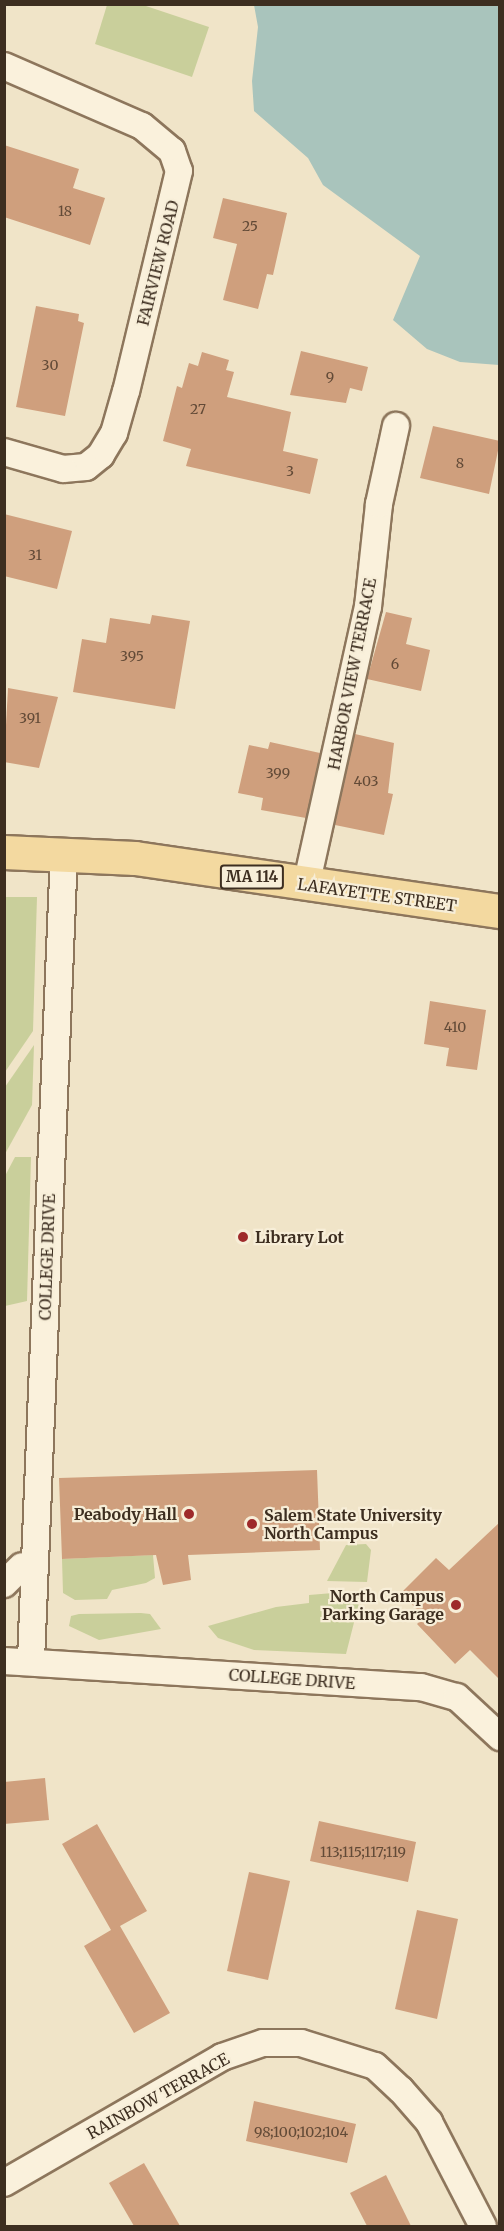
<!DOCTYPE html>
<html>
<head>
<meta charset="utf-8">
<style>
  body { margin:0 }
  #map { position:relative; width:504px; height:2231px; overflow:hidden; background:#f0e4c8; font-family:Merriweather,serif }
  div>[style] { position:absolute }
  .green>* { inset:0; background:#c9cf9b }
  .water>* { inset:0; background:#a9c4bc }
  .building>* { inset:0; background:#cf9f7d }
  .roads { filter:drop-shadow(2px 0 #8d765c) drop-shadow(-2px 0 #8d765c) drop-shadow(0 2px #8d765c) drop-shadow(0 -2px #8d765c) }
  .street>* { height:26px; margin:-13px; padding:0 13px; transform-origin:13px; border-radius:13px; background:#faf1dc }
  .primary>* { height:33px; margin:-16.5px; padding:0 16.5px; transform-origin:16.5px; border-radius:16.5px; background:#f3d9a0 }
  .dots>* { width:16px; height:16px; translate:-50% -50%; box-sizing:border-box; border:3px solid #f7eed8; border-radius:50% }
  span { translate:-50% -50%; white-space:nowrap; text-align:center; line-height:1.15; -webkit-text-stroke:4.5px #f7eed8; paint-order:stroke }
  .number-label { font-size:14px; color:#624a37 }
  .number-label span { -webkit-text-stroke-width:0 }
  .shield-label span { padding:2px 4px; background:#f7eed8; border:2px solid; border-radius:4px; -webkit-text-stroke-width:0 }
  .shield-label { font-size:15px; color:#3d2e20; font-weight:700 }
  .street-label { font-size:16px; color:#3d2e20 }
  .poi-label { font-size:16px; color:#3d2e20; font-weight:700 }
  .left { translate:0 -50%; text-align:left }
  .right { translate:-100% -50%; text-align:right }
  .frame { position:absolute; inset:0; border:6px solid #3d2e20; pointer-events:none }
</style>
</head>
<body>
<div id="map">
  <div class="green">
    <div style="clip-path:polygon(107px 5px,143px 5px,209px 27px,192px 77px,95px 44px)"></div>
    <div style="clip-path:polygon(5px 897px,37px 897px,33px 1031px,5px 1072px)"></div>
    <div style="clip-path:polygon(34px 1045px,32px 1105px,5px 1154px,5px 1087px)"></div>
    <div style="clip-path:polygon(15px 1157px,31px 1157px,27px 1301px,5px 1306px,5px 1176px)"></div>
    <div style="clip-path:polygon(366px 1544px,371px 1550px,367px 1582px,327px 1581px,346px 1545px)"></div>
    <div style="clip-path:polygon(153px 1555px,155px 1578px,146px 1583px,112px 1590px,107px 1599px,75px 1600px,63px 1593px,62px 1559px)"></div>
    <div style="clip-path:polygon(345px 1592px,361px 1595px,346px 1654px,254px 1650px,218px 1638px,208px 1626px,276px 1607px,309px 1603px,309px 1595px)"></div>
    <div style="clip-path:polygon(141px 1613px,150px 1614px,161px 1629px,99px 1640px,69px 1626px,71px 1616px,79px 1614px)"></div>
  </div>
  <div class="water">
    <div style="clip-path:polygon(254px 5px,499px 5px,499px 365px,460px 362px,427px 349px,393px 320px,420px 256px,323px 185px,308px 158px,254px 111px,252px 81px,258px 27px)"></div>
  </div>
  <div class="building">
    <div style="clip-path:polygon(4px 145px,79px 169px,73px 188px,105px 198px,90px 245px,4px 217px)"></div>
    <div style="clip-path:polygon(223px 198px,287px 213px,273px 275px,267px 274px,258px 309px,223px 300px,237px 244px,213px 238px)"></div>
    <div style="clip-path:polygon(36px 306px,79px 314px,78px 321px,84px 323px,65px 416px,16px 407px)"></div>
    <div style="clip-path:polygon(301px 351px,368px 367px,362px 391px,350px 388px,346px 403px,290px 395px)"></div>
    <div style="clip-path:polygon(202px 352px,229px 360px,226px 370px,234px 372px,227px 397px,291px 412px,283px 451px,318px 459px,310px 494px,186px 466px,191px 449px,163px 441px,177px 386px,182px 388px,189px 363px,198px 366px)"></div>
    <div style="clip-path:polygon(433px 426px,500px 441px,489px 494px,420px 478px)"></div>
    <div style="clip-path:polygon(4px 514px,72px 531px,57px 589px,4px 576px)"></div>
    <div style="clip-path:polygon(386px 612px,412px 618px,406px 644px,430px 650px,421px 691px,367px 679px)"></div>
    <div style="clip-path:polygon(152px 615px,190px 621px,175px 709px,73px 692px,82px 639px,106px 643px,110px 618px,150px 624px)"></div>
    <div style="clip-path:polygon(8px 688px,58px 697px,39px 768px,4px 762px)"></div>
    <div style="clip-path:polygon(355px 734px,394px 743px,388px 793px,393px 794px,384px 835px,335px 825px)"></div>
    <div style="clip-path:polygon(270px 742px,320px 753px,306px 818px,261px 810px,263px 798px,238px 793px,249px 745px,268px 749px)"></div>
    <div style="clip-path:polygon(430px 1001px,486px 1010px,477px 1070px,446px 1066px,449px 1048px,424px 1044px)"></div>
    <div style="clip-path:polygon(317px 1470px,320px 1550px,188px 1555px,191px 1580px,163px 1585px,156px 1555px,62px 1559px,59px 1478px)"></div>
    <div style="clip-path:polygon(500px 1522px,500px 1680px,470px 1650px,455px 1664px,417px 1624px,424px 1617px,401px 1593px,436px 1558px,449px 1570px)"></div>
    <div style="clip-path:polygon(45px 1778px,49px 1820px,4px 1824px,4px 1782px)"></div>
    <div style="clip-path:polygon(319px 1821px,416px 1842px,408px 1882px,310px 1861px)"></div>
    <div style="clip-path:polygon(97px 1824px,147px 1911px,120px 1926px,170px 2013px,134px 2033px,84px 1946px,111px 1930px,62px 1844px)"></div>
    <div style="clip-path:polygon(249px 1872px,290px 1881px,268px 1980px,227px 1971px)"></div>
    <div style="clip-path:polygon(417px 1910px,458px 1919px,437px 2019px,395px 2009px)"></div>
    <div style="clip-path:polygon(254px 2101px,356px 2124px,347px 2163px,246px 2141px)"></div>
    <div style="clip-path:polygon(144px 2163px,180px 2226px,134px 2226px,109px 2183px)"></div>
    <div style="clip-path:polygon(386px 2175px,411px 2226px,367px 2226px,350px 2193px)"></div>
  </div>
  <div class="roads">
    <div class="street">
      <div style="left:4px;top:66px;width:150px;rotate:23.5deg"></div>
      <div style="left:142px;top:126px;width:39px;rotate:40deg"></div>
      <div style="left:172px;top:151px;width:21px;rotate:71deg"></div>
      <div style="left:179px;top:171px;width:226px;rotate:103.5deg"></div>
      <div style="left:126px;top:391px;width:44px;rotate:105.9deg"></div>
      <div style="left:114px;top:433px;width:26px;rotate:121deg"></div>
      <div style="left:101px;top:455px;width:19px;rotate:141deg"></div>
      <div style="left:86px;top:467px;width:23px;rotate:175deg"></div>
      <div style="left:63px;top:469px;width:61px;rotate:-163.9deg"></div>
      <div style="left:306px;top:886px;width:286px;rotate:-77.5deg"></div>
      <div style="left:368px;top:607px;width:104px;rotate:-83.9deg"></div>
      <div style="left:379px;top:504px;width:80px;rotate:-77.7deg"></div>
      <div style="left:4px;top:1584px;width:25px;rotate:-45deg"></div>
      <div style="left:31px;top:1660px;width:808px;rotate:-87.66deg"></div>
      <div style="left:4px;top:1661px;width:418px;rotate:3.6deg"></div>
      <div style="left:421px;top:1687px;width:37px;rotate:16deg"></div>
      <div style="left:457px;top:1697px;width:59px;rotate:42.9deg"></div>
      <div style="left:4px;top:2183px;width:252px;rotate:-30deg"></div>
      <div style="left:222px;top:2057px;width:43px;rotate:-18.9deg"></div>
      <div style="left:263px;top:2043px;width:38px"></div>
      <div style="left:301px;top:2043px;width:77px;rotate:17.3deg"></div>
      <div style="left:375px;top:2066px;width:35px;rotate:43deg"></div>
      <div style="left:401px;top:2090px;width:43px;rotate:48.8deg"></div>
      <div style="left:429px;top:2122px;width:117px;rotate:62.6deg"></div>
    </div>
    <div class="primary">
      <div style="left:4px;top:852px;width:131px;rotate:2.6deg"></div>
      <div style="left:135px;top:858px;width:369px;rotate:8.3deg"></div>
    </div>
  </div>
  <div class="dots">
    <div style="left:243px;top:1237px;background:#9e2a2b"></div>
    <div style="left:189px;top:1514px;background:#9e2a2b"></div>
    <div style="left:252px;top:1524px;background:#9e2a2b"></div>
    <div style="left:456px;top:1605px;background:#9e2a2b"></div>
  </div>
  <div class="number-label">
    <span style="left:65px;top:211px">18</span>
    <span style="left:250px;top:226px">25</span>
    <span style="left:50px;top:365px">30</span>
    <span style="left:330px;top:377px">9</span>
    <span style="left:198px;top:409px">27</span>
    <span style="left:460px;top:463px">8</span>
    <span style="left:290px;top:471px">3</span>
    <span style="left:35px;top:555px">31</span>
    <span style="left:132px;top:656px">395</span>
    <span style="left:395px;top:664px">6</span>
    <span style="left:30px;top:718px">391</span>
    <span style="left:278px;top:773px">399</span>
    <span style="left:366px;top:781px">403</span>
    <span style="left:455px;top:1027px">410</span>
    <span style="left:363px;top:1852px">113;115;117;119</span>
    <span style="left:301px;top:2132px">98;100;102;104</span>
  </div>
  <div class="shield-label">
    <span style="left:252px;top:877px">MA 114</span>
  </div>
  <div class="street-label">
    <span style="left:158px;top:263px;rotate:-76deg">FAIRVIEW ROAD</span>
    <span style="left:352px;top:674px;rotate:-79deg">HARBOR VIEW TERRACE</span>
    <span style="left:377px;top:895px;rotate:8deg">LAFAYETTE STREET</span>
    <span style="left:47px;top:1257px;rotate:-88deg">COLLEGE DRIVE</span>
    <span style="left:292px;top:1679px;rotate:4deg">COLLEGE DRIVE</span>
    <span style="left:158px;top:2096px;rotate:-29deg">RAINBOW TERRACE</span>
  </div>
  <div class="poi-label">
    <span class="left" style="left:255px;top:1237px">Library Lot</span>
    <span class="right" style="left:177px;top:1514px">Peabody Hall</span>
    <span class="left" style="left:264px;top:1524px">Salem State University<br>North Campus</span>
    <span class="right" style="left:444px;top:1605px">North Campus<br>Parking Garage</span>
  </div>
  <div class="frame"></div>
</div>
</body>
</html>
